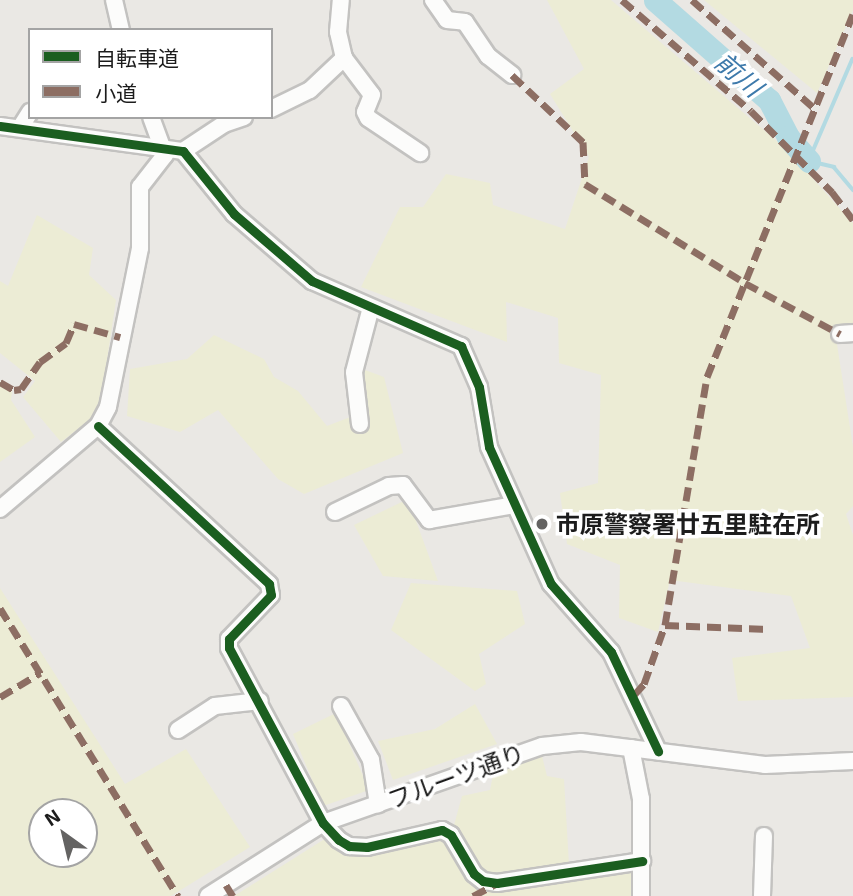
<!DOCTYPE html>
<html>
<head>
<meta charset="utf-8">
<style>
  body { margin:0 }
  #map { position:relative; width:853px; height:896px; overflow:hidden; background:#eae8e4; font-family:"Exo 2","Noto Sans JP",sans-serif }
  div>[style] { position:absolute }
  .farmland>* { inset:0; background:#ececd5 }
  .stream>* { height:3.5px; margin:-1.75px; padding:0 1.75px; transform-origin:1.75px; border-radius:1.75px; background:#b3dae2 }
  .river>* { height:23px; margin:-11.5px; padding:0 11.5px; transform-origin:11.5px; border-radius:11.5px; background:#b3dae2 }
  .roads { filter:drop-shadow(2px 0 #c3c2c0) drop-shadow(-2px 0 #c3c2c0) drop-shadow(0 2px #c3c2c0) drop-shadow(0 -2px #c3c2c0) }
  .minor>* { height:16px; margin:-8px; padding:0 8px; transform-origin:8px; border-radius:8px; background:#fcfcfb }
  .quiet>* { height:7px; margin-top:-3.5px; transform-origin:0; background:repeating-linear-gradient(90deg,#8d6e63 0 14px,transparent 0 21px) }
  .cycleway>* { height:9px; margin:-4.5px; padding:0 4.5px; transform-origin:4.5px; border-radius:4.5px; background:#1b5e20 }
  .dots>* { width:19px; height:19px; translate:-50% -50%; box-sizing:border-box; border:4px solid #fff; border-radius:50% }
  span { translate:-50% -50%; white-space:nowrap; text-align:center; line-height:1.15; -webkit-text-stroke:7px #fff; paint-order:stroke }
  .poi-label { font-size:24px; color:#1c1c1c; font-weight:700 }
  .left { translate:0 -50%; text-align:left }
  .street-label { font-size:24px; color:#1c1c1c }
  .water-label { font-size:26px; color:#3e7aab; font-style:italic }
  .legend { position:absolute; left:28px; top:28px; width:245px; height:91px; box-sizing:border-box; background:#fff; border:2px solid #a4a4a4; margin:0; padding:9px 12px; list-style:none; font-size:21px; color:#1c1c1c }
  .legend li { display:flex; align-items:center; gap:14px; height:35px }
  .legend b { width:35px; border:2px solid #a4a4a4 }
  .north { position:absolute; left:28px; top:798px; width:70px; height:70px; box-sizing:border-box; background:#fff; border:2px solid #a4a4a4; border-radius:50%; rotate:326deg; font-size:19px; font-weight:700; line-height:28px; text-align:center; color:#1c1c1c }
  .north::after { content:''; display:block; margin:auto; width:24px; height:32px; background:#646362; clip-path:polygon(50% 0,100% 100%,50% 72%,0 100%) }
</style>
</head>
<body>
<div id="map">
  <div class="farmland">
    <div style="clip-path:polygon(547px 0,611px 0,785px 148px,853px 223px,853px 327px,836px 338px,853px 447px,853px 506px,846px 514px,853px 535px,853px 697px,738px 701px,732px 658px,810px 648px,791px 596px,670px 580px,658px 632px,619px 618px,620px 565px,567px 544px,560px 493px,598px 483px,601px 375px,559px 363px,558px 318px,506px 302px,507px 342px,361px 287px,400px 207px,423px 207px,446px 174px,490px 183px,493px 205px,565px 229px,589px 157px,550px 94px,584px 69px)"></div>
    <div style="clip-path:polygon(704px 0,853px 0,853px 10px,817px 93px)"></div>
    <div style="clip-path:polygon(37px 215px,93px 248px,89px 275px,116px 300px,99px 413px,61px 442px,23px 397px,35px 381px,0 353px,0 281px,8px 286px)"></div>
    <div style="clip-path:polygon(214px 335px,264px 359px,274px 377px,298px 391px,327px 426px,358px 414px,354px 366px,384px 377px,403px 453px,304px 494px,278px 479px,218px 410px,180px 432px,127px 416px,130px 369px,187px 359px)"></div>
    <div style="clip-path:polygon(0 381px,12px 392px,11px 400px,35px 437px,0 462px)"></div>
    <div style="clip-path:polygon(408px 499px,438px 581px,383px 576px,354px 525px)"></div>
    <div style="clip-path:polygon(411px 583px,517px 591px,525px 624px,479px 654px,486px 684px,475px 691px,391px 630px)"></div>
    <div style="clip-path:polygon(evenodd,0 588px,125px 784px,186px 749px,250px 847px,171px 896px,0 896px,0 588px,42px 812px,84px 812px,84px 854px,42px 854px,42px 812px)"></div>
    <div style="clip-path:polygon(475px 704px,497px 744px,393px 780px,378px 741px,435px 729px)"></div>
    <div style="clip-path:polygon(336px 713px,369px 790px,323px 806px,293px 734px)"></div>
    <div style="clip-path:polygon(542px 756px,547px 776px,564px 779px,569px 865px,632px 861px,631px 896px,234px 896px,331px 835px,350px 854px,451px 836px,462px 796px,490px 790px,494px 770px)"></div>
  </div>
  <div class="stream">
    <div style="left:853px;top:59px;width:111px;rotate:113.3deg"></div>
    <div style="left:809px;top:161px;width:26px;rotate:13deg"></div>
    <div style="left:834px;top:167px;width:30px;rotate:50deg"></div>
  </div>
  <div class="river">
    <div style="left:655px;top:0;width:152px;rotate:41.3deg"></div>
    <div style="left:769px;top:100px;width:42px;rotate:62.8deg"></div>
    <div style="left:788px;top:137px;width:32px;rotate:49deg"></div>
  </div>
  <div class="roads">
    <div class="minor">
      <div style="left:114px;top:0;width:31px;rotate:77deg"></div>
      <div style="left:433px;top:0;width:24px;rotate:55deg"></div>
      <div style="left:447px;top:20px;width:18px;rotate:6deg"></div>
      <div style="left:465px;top:22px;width:41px;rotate:55.9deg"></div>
      <div style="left:488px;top:56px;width:31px;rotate:38deg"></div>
      <div style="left:344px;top:58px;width:46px;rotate:52.9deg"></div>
      <div style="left:372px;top:95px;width:18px;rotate:112deg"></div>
      <div style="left:365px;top:112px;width:7px;rotate:63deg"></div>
      <div style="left:368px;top:118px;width:63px;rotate:33.9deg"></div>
      <div style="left:271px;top:109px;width:43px;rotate:-26deg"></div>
      <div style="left:310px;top:90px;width:47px;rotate:-43.3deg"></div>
      <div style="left:344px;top:58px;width:27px;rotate:-103deg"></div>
      <div style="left:338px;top:32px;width:32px;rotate:-85deg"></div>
      <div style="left:0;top:126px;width:185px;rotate:7.8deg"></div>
      <div style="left:183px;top:151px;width:49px;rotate:-33.4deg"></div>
      <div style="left:224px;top:124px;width:21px;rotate:-19deg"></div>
      <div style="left:20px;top:128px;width:19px;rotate:-58deg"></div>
      <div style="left:183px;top:151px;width:81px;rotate:51deg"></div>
      <div style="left:234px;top:214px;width:103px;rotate:40.7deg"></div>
      <div style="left:312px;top:281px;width:163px;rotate:23.6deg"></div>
      <div style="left:461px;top:346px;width:45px;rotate:66.3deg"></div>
      <div style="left:479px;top:387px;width:61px;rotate:80.5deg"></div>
      <div style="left:489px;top:447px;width:150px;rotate:65.7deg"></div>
      <div style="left:551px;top:584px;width:91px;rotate:48.6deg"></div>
      <div style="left:611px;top:652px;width:110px;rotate:64.6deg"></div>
      <div style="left:840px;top:334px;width:13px;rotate:-4deg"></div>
      <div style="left:360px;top:424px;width:52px;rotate:-96.6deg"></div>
      <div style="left:354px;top:372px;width:63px;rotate:-75.3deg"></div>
      <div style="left:98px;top:426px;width:233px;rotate:42.7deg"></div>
      <div style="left:269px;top:584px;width:11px;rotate:80deg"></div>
      <div style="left:271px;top:595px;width:61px;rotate:133.7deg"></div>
      <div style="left:229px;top:639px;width:9px;rotate:90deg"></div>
      <div style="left:229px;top:648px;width:199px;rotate:61.8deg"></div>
      <div style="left:323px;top:823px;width:23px;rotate:47deg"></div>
      <div style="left:339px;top:840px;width:12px;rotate:31deg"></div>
      <div style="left:349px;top:846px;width:18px;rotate:3deg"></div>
      <div style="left:367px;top:847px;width:77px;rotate:-12.8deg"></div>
      <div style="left:442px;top:830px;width:10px;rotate:29deg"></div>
      <div style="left:451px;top:835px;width:45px;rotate:59.5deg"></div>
      <div style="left:474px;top:874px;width:11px;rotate:38deg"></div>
      <div style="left:483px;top:881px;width:14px;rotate:8deg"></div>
      <div style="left:497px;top:883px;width:147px;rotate:-8.6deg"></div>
      <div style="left:0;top:509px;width:128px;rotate:-40.3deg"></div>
      <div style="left:98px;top:426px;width:21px;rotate:-62deg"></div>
      <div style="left:108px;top:407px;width:162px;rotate:-78.6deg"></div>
      <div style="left:140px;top:248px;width:61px;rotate:-90deg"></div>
      <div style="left:140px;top:187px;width:41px;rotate:-52deg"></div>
      <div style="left:165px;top:155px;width:40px;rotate:-110.2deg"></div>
      <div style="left:335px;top:512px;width:60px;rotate:-25.7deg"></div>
      <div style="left:389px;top:486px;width:14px;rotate:-4deg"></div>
      <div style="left:403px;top:485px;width:44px;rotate:53.4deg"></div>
      <div style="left:429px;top:520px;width:86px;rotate:-10deg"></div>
      <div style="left:341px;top:706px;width:62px;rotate:60.9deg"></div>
      <div style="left:371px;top:760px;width:45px;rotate:81deg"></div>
      <div style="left:178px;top:730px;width:44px;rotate:-33deg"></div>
      <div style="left:215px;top:706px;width:45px;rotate:-6.3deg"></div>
      <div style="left:631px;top:748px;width:52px;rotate:78.9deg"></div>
      <div style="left:641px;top:799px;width:97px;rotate:90deg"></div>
      <div style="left:208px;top:896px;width:136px;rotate:-32.4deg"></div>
      <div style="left:323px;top:823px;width:232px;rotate:-19.4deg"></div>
      <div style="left:542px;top:746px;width:39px;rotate:-6deg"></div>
      <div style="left:581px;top:742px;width:185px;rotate:7.1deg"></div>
      <div style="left:765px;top:765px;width:88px;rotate:-2.6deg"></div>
      <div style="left:762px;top:896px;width:60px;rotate:-88.1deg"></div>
    </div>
  </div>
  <div class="quiet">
    <div style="left:622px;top:0;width:170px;rotate:40.7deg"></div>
    <div style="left:751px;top:111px;width:115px;rotate:45deg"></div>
    <div style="left:832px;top:192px;width:35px;rotate:53deg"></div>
    <div style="left:692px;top:0;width:164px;rotate:41.5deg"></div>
    <div style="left:512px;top:75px;width:98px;rotate:43.3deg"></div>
    <div style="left:583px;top:142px;width:42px;rotate:87.3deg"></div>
    <div style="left:585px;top:184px;width:188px;rotate:31.7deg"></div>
    <div style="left:745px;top:283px;width:108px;rotate:28.2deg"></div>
    <div style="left:0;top:382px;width:16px;rotate:30deg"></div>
    <div style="left:14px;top:390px;width:7px;rotate:-8deg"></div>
    <div style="left:21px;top:389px;width:33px;rotate:-55deg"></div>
    <div style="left:40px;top:362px;width:32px;rotate:-36deg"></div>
    <div style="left:66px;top:343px;width:21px;rotate:-67deg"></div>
    <div style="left:74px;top:324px;width:48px;rotate:15.8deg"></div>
    <div style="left:0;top:608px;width:339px;rotate:58.3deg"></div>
    <div style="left:665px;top:625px;width:103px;rotate:2.2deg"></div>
    <div style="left:634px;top:695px;width:15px;rotate:-48deg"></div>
    <div style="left:644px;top:684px;width:63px;rotate:-70.4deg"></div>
    <div style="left:665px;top:625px;width:252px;rotate:-80.4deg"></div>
    <div style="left:707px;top:377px;width:391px;rotate:-68.1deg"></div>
    <div style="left:0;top:697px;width:47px;rotate:-31deg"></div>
    <div style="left:226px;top:885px;width:13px;rotate:58deg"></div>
    <div style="left:473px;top:896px;width:27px;rotate:-28deg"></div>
  </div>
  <div class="cycleway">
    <div style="left:0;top:126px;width:185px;rotate:7.8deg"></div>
    <div style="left:183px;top:151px;width:81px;rotate:51deg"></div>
    <div style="left:234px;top:214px;width:103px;rotate:40.7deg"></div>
    <div style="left:312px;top:281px;width:163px;rotate:23.6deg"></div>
    <div style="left:461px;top:346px;width:45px;rotate:66.3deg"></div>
    <div style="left:479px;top:387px;width:61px;rotate:80.5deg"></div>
    <div style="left:489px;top:447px;width:150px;rotate:65.7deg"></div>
    <div style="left:551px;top:584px;width:91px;rotate:48.6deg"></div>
    <div style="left:611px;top:652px;width:110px;rotate:64.6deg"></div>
    <div style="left:98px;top:426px;width:233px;rotate:42.7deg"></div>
    <div style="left:269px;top:584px;width:11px;rotate:80deg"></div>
    <div style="left:271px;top:595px;width:61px;rotate:133.7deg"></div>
    <div style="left:229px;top:639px;width:9px;rotate:90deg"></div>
    <div style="left:229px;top:648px;width:199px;rotate:61.8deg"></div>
    <div style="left:323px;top:823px;width:23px;rotate:47deg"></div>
    <div style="left:339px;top:840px;width:12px;rotate:31deg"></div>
    <div style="left:349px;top:846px;width:18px;rotate:3deg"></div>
    <div style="left:367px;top:847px;width:77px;rotate:-12.8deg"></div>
    <div style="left:442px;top:830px;width:10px;rotate:29deg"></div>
    <div style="left:451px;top:835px;width:45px;rotate:59.5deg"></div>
    <div style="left:474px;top:874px;width:11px;rotate:38deg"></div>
    <div style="left:483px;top:881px;width:14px;rotate:8deg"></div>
    <div style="left:497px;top:883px;width:147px;rotate:-8.6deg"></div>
  </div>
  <div class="dots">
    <div style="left:542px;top:524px;background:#646362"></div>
  </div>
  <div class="poi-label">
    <span class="left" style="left:556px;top:524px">市原警察署廿五里駐在所</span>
  </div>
  <div class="street-label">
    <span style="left:456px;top:776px;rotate:-20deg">フルーツ通り</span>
  </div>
  <div class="water-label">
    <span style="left:739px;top:74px;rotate:41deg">前川</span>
  </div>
  <ul class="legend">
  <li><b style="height:9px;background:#1b5e20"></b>自転車道</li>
  <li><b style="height:9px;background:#8d6e63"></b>小道</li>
  </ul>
  <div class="north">N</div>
</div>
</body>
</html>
